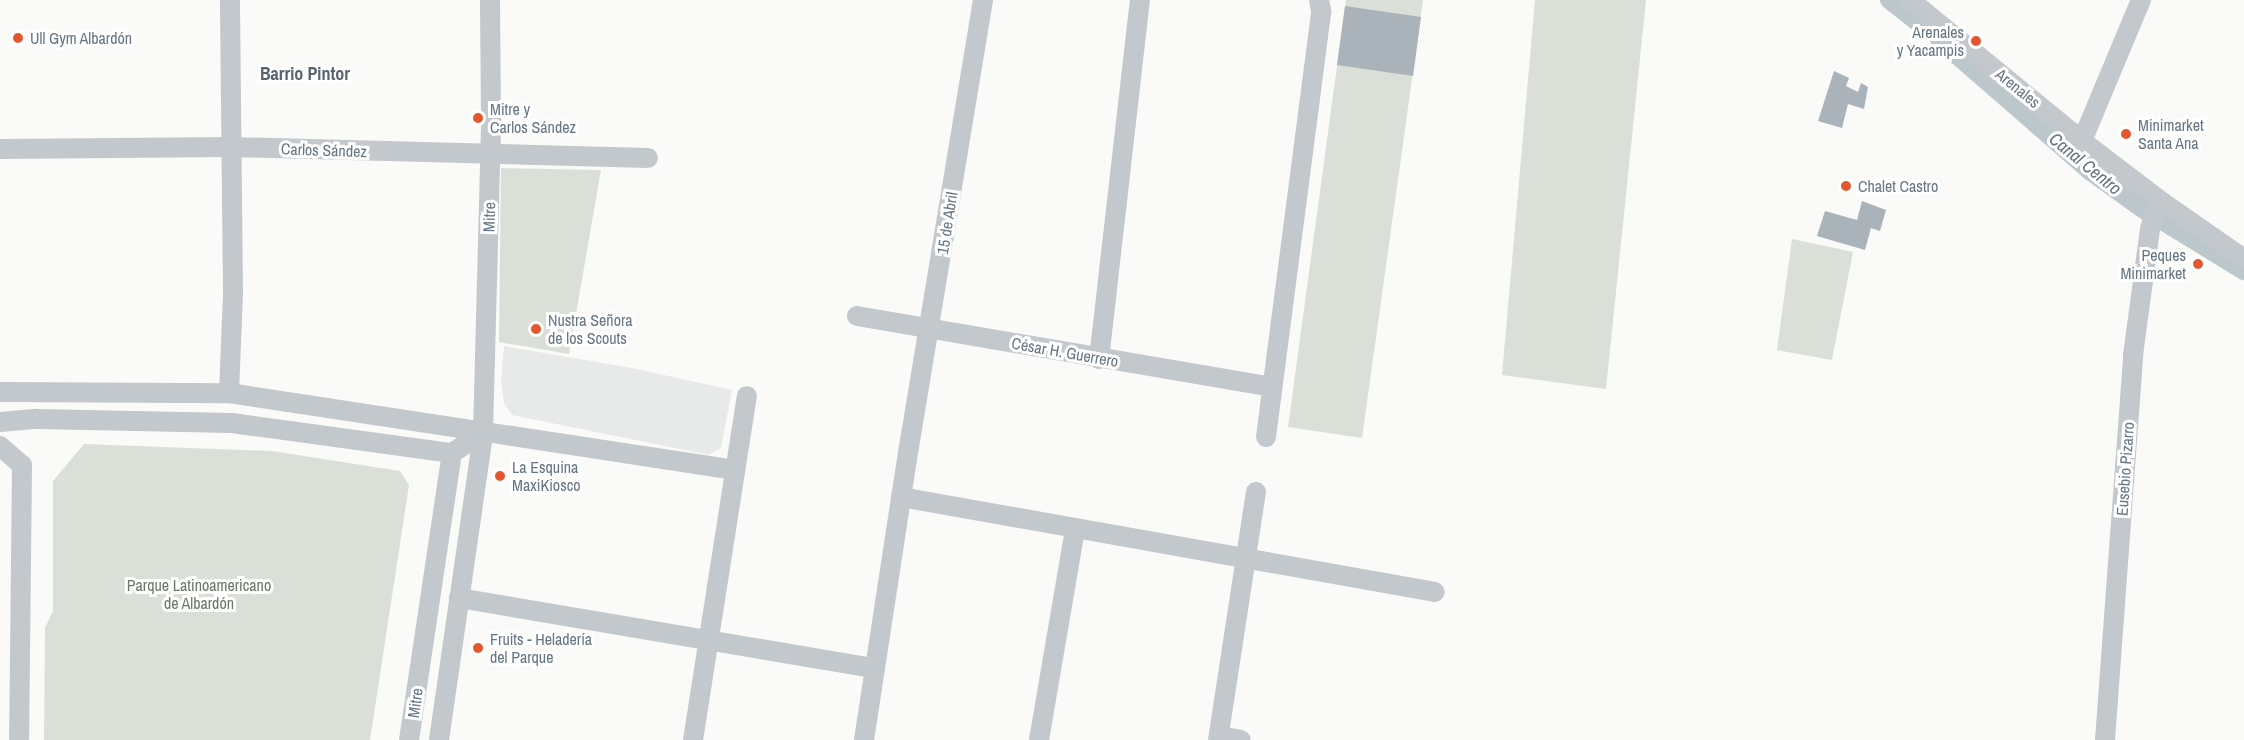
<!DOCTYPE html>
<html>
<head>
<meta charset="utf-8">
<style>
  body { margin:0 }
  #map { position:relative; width:2244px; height:740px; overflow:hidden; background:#fafaf8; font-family:"Archivo Narrow",sans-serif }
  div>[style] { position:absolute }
  .built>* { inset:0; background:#e8e9e9 }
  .green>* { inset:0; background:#dadfd7 }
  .canal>* { height:18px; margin:-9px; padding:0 9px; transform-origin:9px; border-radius:9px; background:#bbc7cb }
  .building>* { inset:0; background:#aab3b9 }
  .minor>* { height:20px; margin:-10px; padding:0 10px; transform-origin:10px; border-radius:10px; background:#c3c8cc }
  .dots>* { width:16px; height:16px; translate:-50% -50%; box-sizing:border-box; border:3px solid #fff; border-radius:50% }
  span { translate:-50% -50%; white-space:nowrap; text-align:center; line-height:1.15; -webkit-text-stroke:6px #fff; paint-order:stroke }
  .poi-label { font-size:16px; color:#657683 }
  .right { translate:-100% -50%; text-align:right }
  .left { translate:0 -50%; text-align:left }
  .street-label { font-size:16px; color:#657683 }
  .park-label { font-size:16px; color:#687a64 }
  .neighbourhood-label { font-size:18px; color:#57646e; font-weight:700 }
  .water-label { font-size:18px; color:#60757c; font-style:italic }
</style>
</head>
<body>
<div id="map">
  <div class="built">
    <div style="clip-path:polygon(504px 346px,632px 368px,732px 390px,721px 448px,709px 455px,512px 415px,504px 403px,501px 383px)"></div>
  </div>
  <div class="green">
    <div style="clip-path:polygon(1346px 0,1423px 0,1362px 438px,1288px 427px)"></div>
    <div style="clip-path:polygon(1535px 0,1646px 0,1606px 389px,1502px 375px)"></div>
    <div style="clip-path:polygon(501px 168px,601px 170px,569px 354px,499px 342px)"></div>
    <div style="clip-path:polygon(1792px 239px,1853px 252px,1832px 360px,1777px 350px)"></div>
    <div style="clip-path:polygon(84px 444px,272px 451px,400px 471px,409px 485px,370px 740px,44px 740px,45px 628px,53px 611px,53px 481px)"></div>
  </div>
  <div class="canal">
    <div style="left:1889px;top:0;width:36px;rotate:38deg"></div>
    <div style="left:1939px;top:40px;width:201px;rotate:41deg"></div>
    <div style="left:2091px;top:172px;width:62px;rotate:35.8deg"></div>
    <div style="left:2141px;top:208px;width:121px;rotate:31.5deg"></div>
  </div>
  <div class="building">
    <div style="clip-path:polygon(1345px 6px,1421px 17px,1413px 76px,1337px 65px)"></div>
    <div style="clip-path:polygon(1834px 71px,1849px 78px,1846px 86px,1858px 92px,1861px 83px,1868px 87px,1864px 109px,1848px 104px,1842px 128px,1818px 121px)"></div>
    <div style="clip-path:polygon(1862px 201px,1886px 210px,1880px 231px,1871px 228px,1865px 250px,1817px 236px,1825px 211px,1857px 220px)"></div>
  </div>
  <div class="minor">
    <div style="left:1910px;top:0;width:222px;rotate:39.3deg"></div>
    <div style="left:2082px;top:141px;width:101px;rotate:37.3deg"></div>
    <div style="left:2162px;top:202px;width:100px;rotate:34.8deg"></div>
    <div style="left:2082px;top:141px;width:153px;rotate:-67.3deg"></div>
    <div style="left:0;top:149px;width:231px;rotate:-0.5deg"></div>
    <div style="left:231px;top:147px;width:417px;rotate:1.5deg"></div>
    <div style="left:857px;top:316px;width:421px;rotate:9.7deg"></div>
    <div style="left:1099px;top:359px;width:361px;rotate:-83.5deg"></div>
    <div style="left:0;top:392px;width:229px;rotate:0.3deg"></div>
    <div style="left:229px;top:393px;width:512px;rotate:8.65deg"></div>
    <div style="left:229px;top:393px;width:101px;rotate:-87.7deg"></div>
    <div style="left:233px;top:292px;width:292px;rotate:-90.6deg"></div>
    <div style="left:0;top:422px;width:37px;rotate:-5deg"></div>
    <div style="left:37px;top:419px;width:195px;rotate:1.2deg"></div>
    <div style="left:232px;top:423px;width:222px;rotate:7.8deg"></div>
    <div style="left:1266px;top:437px;width:430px;rotate:-82.6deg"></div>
    <div style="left:1321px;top:11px;width:11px;rotate:-100deg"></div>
    <div style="left:0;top:446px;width:29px;rotate:41deg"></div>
    <div style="left:22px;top:465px;width:275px;rotate:90.6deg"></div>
    <div style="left:901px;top:497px;width:542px;rotate:10.09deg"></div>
    <div style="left:459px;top:598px;width:422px;rotate:9.6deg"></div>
    <div style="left:1219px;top:736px;width:22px;rotate:10deg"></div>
    <div style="left:409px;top:740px;width:290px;rotate:-81.5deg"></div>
    <div style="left:452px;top:453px;width:37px;rotate:-33deg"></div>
    <div style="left:439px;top:740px;width:310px;rotate:-81.8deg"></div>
    <div style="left:483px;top:433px;width:315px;rotate:-88.5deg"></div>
    <div style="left:491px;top:118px;width:118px;rotate:-90.5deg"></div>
    <div style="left:693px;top:740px;width:348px;rotate:-81.1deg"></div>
    <div style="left:864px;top:740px;width:296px;rotate:-81.3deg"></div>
    <div style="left:909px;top:447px;width:453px;rotate:-80.6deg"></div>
    <div style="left:1039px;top:740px;width:214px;rotate:-80.3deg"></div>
    <div style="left:1218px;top:740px;width:251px;rotate:-81.3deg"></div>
    <div style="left:2105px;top:740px;width:386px;rotate:-85.8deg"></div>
    <div style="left:2133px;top:355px;width:127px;rotate:-82.3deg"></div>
    <div style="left:2150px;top:229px;width:21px;rotate:-73deg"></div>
    <div style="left:2156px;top:209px;width:9px;rotate:-49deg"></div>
  </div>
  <div class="dots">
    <div style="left:18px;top:38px;background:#e4572e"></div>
    <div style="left:1976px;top:41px;background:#e4572e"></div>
    <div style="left:478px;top:118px;background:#e4572e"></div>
    <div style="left:2126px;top:134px;background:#e4572e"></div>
    <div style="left:1846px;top:186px;background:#e4572e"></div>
    <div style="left:2198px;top:264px;background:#e4572e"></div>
    <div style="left:536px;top:329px;background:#e4572e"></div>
    <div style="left:500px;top:476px;background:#e4572e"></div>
    <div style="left:478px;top:648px;background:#e4572e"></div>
  </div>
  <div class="poi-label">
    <span class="right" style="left:1964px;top:41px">Arenales<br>y Yacampis</span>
    <span class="left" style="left:30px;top:38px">Ull Gym Albardón</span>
    <span class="left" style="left:490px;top:118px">Mitre y<br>Carlos Sández</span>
    <span class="left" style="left:2138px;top:134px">Minimarket<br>Santa Ana</span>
    <span class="left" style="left:1858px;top:186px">Chalet Castro</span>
    <span class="right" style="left:2186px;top:264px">Peques<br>Minimarket</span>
    <span class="left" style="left:548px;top:329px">Nustra Señora<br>de los Scouts</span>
    <span class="left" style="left:512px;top:476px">La Esquina<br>MaxiKiosco</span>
    <span class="left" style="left:490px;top:648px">Fruits - Heladería<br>del Parque</span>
  </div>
  <div class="street-label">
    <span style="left:2018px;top:88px;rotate:39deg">Arenales</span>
    <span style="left:324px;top:150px;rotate:2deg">Carlos Sández</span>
    <span style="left:489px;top:217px;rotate:-88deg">Mitre</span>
    <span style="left:947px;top:223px;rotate:-81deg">15 de Abril</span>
    <span style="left:1065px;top:352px;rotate:10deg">César H. Guerrero</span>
    <span style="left:2125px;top:469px;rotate:-86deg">Eusebio Pizarro</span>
    <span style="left:415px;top:703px;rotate:-82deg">Mitre</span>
  </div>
  <div class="park-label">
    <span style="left:199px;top:594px">Parque Latinoamericano<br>de Albardón</span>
  </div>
  <div class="neighbourhood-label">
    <span style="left:305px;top:74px">Barrio Pintor</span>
  </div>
  <div class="water-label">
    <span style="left:2085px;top:164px;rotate:39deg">Canal Centro</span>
  </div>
</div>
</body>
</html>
